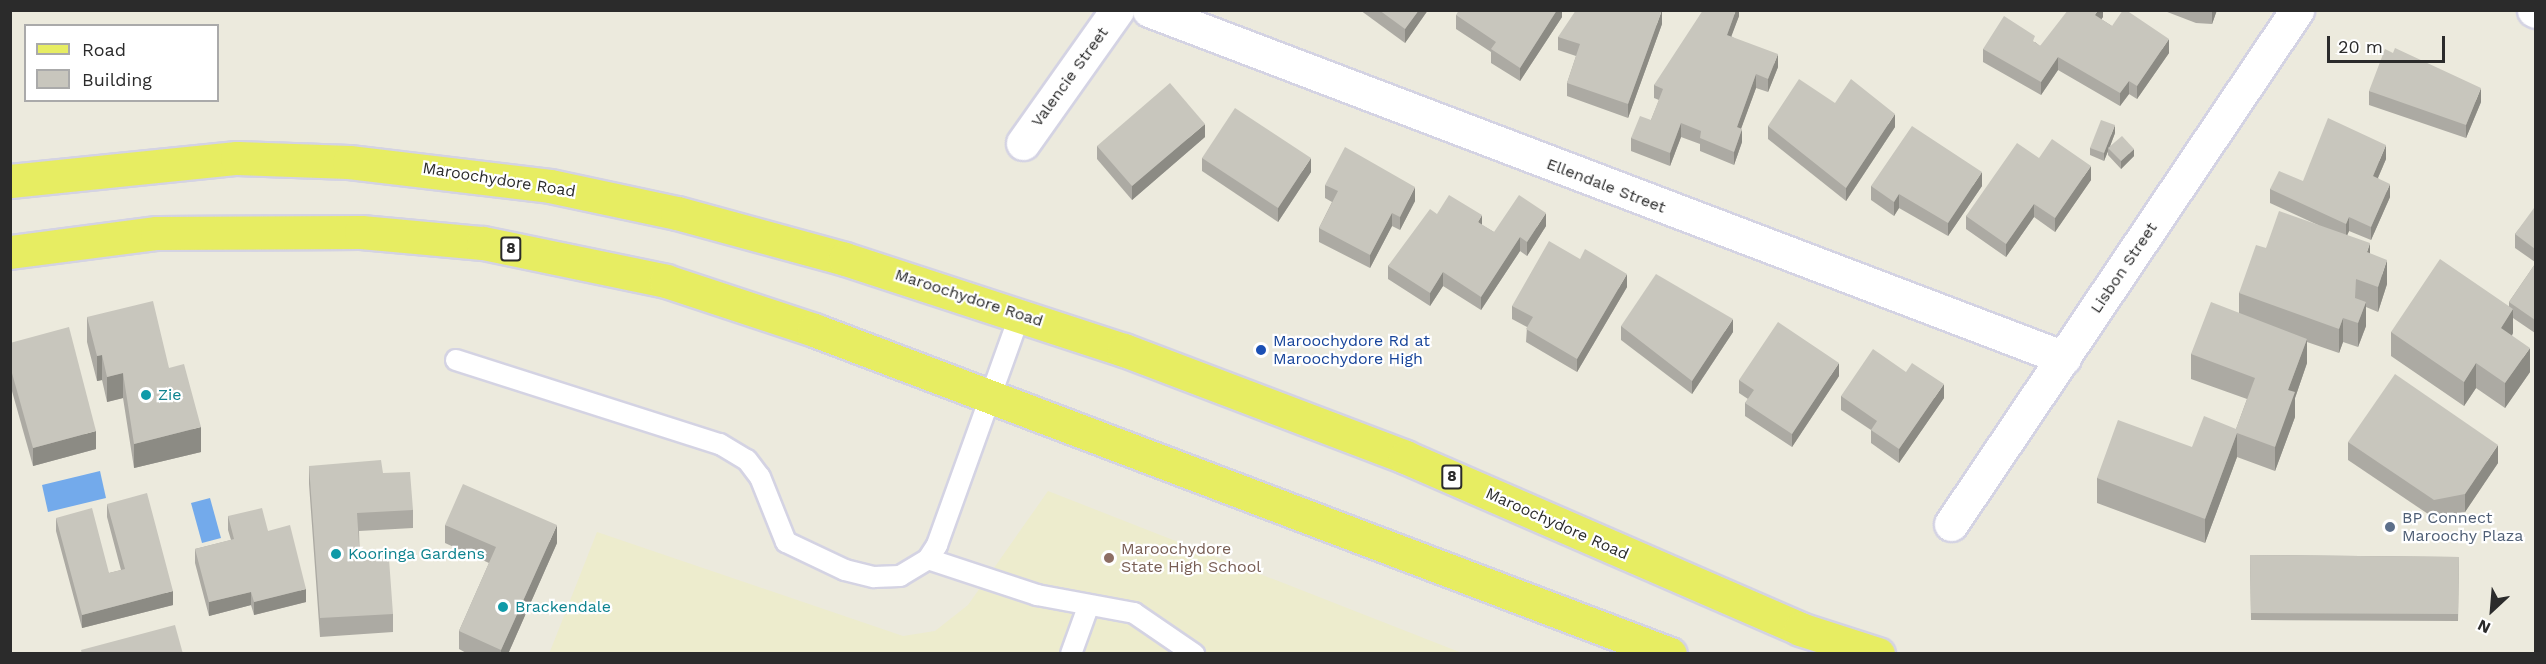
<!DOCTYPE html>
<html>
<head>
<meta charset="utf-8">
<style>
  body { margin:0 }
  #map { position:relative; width:2546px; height:664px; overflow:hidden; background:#eceadd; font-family:"Work Sans",sans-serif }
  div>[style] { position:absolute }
  .education>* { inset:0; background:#edeccd }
  .water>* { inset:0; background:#73aaeb }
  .roads { filter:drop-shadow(2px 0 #d4d3e3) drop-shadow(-2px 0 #d4d3e3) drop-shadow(0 2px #d4d3e3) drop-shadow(0 -2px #d4d3e3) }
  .service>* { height:20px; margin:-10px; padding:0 10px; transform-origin:10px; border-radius:10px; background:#fff }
  .minor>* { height:33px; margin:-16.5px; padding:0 16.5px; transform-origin:16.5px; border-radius:16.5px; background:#fff }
  .primary>* { height:33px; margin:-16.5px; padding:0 16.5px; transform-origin:16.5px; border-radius:16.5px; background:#e7ed62 }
  .wall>* { inset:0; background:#acaaa3 }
  .shaded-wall>* { inset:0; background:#8c8b84 }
  .building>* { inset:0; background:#c8c6bd }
  .dots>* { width:16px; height:16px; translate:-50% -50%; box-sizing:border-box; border:3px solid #fff; border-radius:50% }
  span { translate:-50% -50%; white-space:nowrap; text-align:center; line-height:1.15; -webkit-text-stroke:4.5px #fff; paint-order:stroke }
  .shield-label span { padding:2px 4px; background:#fff; border:2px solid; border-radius:4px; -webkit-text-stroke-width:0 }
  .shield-label { font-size:15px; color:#2b2b2b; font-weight:700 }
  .street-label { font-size:16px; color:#2b2b2b }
  .transit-label { font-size:16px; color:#164399 }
  .left { translate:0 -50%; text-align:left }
  .culture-label { font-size:16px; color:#0d838f }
  .service-label { font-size:16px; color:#4e5e75 }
  .education-label { font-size:16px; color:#785e54 }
  .frame { position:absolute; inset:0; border:12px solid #2b2b2b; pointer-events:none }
  .legend { position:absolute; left:24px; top:24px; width:195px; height:78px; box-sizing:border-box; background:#fff; border:2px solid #aaa; margin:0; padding:8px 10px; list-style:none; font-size:18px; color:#2b2b2b }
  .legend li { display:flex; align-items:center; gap:12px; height:30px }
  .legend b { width:30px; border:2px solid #aaa }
  .north { position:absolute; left:2462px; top:580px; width:60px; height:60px; -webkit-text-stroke:4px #fff; paint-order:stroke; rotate:206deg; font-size:16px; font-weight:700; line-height:24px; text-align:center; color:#2b2b2b }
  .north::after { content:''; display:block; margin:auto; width:21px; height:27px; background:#2b2b2b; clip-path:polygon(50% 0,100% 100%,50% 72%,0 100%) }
  .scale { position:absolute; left:2327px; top:36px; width:118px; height:27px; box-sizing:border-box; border:3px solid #2b2b2b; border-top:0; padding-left:8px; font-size:18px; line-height:21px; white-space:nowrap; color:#2b2b2b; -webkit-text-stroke:4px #fff; paint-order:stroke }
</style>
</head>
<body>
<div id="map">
  <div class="education">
    <div style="clip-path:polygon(1048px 491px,1462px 653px,549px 654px,597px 532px,903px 636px,935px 631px,968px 605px)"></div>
  </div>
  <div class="water">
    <div style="clip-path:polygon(100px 471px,106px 498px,48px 512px,42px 485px)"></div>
    <div style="clip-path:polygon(210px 498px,221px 538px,202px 543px,191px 503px)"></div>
  </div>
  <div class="roads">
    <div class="service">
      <div style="left:456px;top:360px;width:277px;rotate:17.7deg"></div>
      <div style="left:720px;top:444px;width:31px;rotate:31deg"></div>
      <div style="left:747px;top:460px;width:21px;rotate:53deg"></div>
      <div style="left:760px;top:477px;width:70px;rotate:68.2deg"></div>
      <div style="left:786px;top:542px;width:65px;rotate:25.4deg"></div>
      <div style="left:845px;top:570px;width:30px;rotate:14deg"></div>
      <div style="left:874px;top:577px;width:26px;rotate:-2deg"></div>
      <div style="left:900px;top:576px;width:33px;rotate:-31deg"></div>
      <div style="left:928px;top:559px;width:17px;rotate:-57deg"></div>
      <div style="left:937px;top:545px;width:245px;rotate:-70.2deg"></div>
      <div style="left:928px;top:559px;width:115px;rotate:18.3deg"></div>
      <div style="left:1037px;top:595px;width:99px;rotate:10.5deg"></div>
      <div style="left:1134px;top:613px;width:73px;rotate:34.3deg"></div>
      <div style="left:1071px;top:654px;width:50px;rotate:-70.1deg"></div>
    </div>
    <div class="minor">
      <div style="left:1149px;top:10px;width:979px;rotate:20.82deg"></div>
      <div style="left:2534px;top:10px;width:2px;rotate:27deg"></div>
      <div style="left:1023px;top:143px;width:163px;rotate:-54.7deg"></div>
      <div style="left:1951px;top:524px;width:620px;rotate:-56.05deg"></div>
    </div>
    <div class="primary">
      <div style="left:10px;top:181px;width:228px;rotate:-5.8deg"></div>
      <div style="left:237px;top:158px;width:112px;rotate:2deg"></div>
      <div style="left:349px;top:162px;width:202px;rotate:6.8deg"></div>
      <div style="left:550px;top:186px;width:130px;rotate:12deg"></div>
      <div style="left:677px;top:213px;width:174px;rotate:15.3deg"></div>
      <div style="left:845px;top:259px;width:293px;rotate:18.1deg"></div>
      <div style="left:1124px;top:350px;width:301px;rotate:20.8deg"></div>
      <div style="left:1405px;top:457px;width:431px;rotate:23.5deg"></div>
      <div style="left:1800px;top:629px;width:82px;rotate:17.8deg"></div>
      <div style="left:10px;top:252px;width:148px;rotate:-7.4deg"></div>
      <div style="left:157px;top:233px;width:204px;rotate:-0.3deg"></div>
      <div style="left:361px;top:232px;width:122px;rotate:5.2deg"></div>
      <div style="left:483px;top:243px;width:187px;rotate:11.7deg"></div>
      <div style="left:666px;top:281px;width:156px;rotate:18.3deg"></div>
      <div style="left:814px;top:330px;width:915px;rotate:20.73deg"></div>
    </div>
  </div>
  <div class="wall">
    <div style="clip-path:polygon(1360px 10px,1428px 10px,1405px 43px)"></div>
    <div style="clip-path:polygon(1562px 10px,1562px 17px,1520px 81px,1491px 63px,1491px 52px,1456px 29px,1456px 15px)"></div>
    <div style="clip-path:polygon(1739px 10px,1739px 16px,1731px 36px,1778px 67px,1768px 92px,1756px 88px,1741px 128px,1742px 142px,1734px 165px,1700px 151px,1700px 144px,1681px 137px,1670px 166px,1631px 151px,1631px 138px,1651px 120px,1659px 100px,1654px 98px,1654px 85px)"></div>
    <div style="clip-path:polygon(2103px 10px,2103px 17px,2101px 19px,2112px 26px,2169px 53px,2137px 99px,2129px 94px,2120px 106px,2058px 70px,2041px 95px,1983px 62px,1983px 49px,2035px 42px,2040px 46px)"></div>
    <div style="clip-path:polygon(2162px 10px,2217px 10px,2212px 24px,2196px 23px)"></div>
    <div style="clip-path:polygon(1662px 24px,1628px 118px,1567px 96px,1567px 83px,1576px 56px,1558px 50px,1558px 37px)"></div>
    <div style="clip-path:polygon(2369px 91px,2481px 102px,2466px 138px,2369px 105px)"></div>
    <div style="clip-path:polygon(1835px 103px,1895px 127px,1846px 201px,1768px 139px,1768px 126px)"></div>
    <div style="clip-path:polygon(2115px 133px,2110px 146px,2134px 156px,2121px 169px,2108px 155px,2108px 151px,2104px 161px,2090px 155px,2090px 148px)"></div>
    <div style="clip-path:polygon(1205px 137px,1132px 200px,1097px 159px,1097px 146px)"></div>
    <div style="clip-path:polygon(1202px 158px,1311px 172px,1278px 222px,1202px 171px)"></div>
    <div style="clip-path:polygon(2039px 158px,2091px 180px,2055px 232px,2034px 217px,2006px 257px,1966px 229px,1966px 216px)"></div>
    <div style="clip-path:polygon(2386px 159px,2378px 178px,2390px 197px,2371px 240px,2349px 231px,2347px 235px,2370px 254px,2387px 284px,2378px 312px,2366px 307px,2366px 326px,2358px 347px,2343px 342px,2339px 353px,2307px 342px,2307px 363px,2295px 398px,2295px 417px,2275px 471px,2237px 457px,2205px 543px,2097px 503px,2097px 478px,2192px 447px,2236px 429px,2247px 399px,2191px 379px,2191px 354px,2239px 313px,2239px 293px,2266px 248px,2318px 225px,2270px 203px,2270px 189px,2303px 181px)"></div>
    <div style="clip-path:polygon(1325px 185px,1415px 201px,1400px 230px,1392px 226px,1370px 268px,1319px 242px,1319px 228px,1332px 202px,1325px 198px)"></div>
    <div style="clip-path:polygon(1871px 186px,1982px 186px,1948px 236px,1899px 208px,1894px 216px,1871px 200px)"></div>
    <div style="clip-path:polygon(2535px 209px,2535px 262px,2515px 248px,2515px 234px)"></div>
    <div style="clip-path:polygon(1437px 214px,1482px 225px,1494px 232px,1546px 226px,1527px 256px,1520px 251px,1481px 310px,1443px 286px,1430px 306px,1388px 279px,1388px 266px)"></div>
    <div style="clip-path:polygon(2535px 264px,2535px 333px,2513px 318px,2513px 333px,2512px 336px,2530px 372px,2505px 408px,2476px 388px,2464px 406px,2391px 356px,2391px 332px,2509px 306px,2509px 302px)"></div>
    <div style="clip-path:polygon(1627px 287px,1577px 372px,1526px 342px,1527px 327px,1512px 319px,1512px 306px)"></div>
    <div style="clip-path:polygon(87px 317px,169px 368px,201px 452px,134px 468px,123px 398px,107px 402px,102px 380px,97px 381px,87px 342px)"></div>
    <div style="clip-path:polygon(1621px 326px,1733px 332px,1692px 394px,1621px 340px)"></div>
    <div style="clip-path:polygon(10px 343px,96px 449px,33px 466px,10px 384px)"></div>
    <div style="clip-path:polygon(1839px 376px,1792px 447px,1745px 416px,1745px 403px,1748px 399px,1739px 393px,1739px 380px)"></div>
    <div style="clip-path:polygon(1841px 396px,1944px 398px,1899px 463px,1871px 443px,1871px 430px,1841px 410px)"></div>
    <div style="clip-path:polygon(2348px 442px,2498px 463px,2465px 512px,2434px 518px,2348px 460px)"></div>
    <div style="clip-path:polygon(309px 466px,383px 473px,413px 510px,413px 528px,359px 531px,360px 560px,393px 614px,393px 632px,320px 637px,309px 484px)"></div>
    <div style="clip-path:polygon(107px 504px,173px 605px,82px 628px,56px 531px,56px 518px,109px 573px,121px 570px,107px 517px)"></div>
    <div style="clip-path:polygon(228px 516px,268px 531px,306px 602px,254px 615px,251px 605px,209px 616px,195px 563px,195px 549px,231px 540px,228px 530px)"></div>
    <div style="clip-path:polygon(445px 525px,557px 543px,508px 654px,468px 654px,459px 649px,459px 631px,489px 563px,445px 543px)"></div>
    <div style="clip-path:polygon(2250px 555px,2459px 557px,2458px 621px,2251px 620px)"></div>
  </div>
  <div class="shaded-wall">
    <div style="clip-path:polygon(1419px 10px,1428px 10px,1405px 43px,1405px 29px)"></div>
    <div style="clip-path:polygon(1557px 10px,1562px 10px,1562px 17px,1520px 81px,1520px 68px)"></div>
    <div style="clip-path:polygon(1662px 10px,1662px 24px,1628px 118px,1628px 104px)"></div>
    <div style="clip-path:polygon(1736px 10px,1739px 10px,1739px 16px,1727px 48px,1727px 35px)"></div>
    <div style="clip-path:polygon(2098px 10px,2103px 10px,2103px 17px,2095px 28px,2095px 15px)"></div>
    <div style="clip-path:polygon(2212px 10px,2217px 10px,2212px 24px)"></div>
    <div style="clip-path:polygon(2169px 39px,2169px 53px,2137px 99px,2137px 86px)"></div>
    <div style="clip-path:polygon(1778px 54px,1778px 67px,1768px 92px,1768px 79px)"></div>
    <div style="clip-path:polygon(2058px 57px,2058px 70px,2041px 95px,2041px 82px)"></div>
    <div style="clip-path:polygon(1756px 74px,1756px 88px,1737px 140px,1737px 127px)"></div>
    <div style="clip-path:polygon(2129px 81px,2129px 94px,2120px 106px,2120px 93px)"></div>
    <div style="clip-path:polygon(2481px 88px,2481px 102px,2466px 138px,2466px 125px)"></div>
    <div style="clip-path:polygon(1895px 114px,1895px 127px,1846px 201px,1846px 188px)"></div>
    <div style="clip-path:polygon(1681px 123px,1681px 137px,1670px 166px,1670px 153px)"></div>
    <div style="clip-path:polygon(1205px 124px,1205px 137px,1132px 200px,1132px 186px)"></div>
    <div style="clip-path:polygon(2115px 125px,2115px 133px,2109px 149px,2108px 148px,2108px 151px,2104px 161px,2104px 153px)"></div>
    <div style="clip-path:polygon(1742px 129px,1742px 142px,1734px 165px,1734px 152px)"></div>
    <div style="clip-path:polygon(2386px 145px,2386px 159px,2373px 189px,2373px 176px)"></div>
    <div style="clip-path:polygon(2134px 149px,2134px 156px,2121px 169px,2121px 161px)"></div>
    <div style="clip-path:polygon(1311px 158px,1311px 172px,1278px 222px,1278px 208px)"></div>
    <div style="clip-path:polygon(2091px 166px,2091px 180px,2055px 232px,2055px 218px)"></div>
    <div style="clip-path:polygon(1982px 172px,1982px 186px,1948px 236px,1948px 223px)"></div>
    <div style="clip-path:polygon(2390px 184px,2390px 197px,2371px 240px,2371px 227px)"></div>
    <div style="clip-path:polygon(1415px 187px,1415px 201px,1400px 230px,1400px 217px)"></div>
    <div style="clip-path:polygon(1899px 194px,1899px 208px,1894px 216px,1894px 202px)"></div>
    <div style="clip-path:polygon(2034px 204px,2034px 217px,2006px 257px,2006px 244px)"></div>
    <div style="clip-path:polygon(1392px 213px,1392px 226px,1370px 268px,1370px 255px)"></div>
    <div style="clip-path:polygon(1546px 213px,1546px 226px,1527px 256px,1527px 242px)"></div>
    <div style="clip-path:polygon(1482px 215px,1482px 229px,1478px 222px)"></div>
    <div style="clip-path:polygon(2349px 217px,2349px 231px,2346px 238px,2346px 224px)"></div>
    <div style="clip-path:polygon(1520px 237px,1520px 251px,1481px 310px,1481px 297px)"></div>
    <div style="clip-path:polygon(2370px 243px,2370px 268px,2367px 252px)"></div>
    <div style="clip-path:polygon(2387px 260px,2387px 284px,2378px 312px,2378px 287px)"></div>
    <div style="clip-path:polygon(1443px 272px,1443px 286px,1430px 306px,1430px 293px)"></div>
    <div style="clip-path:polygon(1627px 274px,1627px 287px,1577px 372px,1577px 359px)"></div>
    <div style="clip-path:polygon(2366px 302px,2366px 326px,2358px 347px,2358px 323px)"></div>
    <div style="clip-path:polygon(2513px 309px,2513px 333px,2501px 352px,2501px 328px)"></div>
    <div style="clip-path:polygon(2343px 318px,2343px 342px,2339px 353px,2339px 329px)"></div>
    <div style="clip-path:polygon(1733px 319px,1733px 332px,1692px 394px,1692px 381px)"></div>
    <div style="clip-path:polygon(2307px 339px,2307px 363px,2295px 398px,2295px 417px,2275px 471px,2275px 447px,2288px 390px)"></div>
    <div style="clip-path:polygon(2530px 348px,2530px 372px,2505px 408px,2505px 383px)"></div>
    <div style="clip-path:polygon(102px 355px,102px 380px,97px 381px,97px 356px)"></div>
    <div style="clip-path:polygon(1839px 363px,1839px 376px,1792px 447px,1792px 434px)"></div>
    <div style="clip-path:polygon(2476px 363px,2476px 388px,2464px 406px,2464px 382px)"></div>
    <div style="clip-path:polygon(123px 373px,123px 398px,107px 402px,107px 377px)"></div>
    <div style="clip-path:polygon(1944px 384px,1944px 398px,1899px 463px,1899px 449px)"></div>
    <div style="clip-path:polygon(201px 427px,201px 452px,134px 468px,134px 444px)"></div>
    <div style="clip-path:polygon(96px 431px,96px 449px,33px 466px,33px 448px)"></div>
    <div style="clip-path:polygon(2237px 433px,2237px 457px,2205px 543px,2205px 519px)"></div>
    <div style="clip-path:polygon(2498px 445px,2498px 463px,2465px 512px,2465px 494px)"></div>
    <div style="clip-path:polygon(557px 525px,557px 543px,508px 654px,501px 654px,501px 650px)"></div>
    <div style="clip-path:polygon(306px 589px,306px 602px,254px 615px,254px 602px)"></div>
    <div style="clip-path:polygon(173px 591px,173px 605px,82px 628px,82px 615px)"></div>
    <div style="clip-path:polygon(251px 592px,251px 605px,209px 616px,209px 602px)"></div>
  </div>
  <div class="building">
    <div style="clip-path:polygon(1379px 10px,1419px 10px,1405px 29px)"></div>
    <div style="clip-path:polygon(1459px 10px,1557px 10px,1520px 68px,1491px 49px,1496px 42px,1456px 15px)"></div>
    <div style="clip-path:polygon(1576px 10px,1662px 10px,1628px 104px,1567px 83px,1580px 44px,1558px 37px)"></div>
    <div style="clip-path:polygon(1703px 10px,1736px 10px,1727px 35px,1778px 54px,1768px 79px,1756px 74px,1737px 127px,1742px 129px,1734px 152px,1700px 138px,1701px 131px,1681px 123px,1670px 153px,1631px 138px,1640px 116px,1651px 120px,1663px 89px,1654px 85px)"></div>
    <div style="clip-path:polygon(2068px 10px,2098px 10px,2095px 15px,2112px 26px,2123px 10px,2126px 10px,2169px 39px,2137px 86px,2129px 81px,2120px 93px,2058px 57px,2041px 82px,1983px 49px,2004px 16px,2035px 36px,2033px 41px,2040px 46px)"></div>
    <div style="clip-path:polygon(2395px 48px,2481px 88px,2466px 125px,2369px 91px,2385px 49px,2393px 53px)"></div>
    <div style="clip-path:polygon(1799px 79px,1835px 103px,1851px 79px,1895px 114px,1846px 188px,1768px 126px)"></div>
    <div style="clip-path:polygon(1170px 83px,1205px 124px,1132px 186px,1097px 146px)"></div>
    <div style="clip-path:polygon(1235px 108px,1311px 158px,1278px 208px,1202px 158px)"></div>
    <div style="clip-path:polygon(2328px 118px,2386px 145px,2373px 176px,2390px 184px,2371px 227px,2349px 217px,2346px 224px,2270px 189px,2279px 171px,2303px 181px)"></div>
    <div style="clip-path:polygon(2101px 120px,2115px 125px,2104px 153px,2090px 148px)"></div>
    <div style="clip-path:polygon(1912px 126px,1982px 172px,1948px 223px,1899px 194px,1894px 202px,1871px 186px)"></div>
    <div style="clip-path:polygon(2122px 136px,2134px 149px,2121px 161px,2108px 148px)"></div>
    <div style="clip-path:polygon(2052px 139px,2091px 166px,2055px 218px,2034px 204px,2006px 244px,1966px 216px,2017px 143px,2039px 158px)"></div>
    <div style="clip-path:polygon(1345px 147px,1415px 187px,1400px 217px,1392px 213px,1370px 255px,1319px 228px,1338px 191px,1325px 185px)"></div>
    <div style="clip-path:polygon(1449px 195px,1482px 215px,1478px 222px,1494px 232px,1519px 195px,1546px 213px,1527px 242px,1520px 237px,1481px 297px,1443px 272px,1430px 293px,1388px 266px,1430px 209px,1437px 214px)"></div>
    <div style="clip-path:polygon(2534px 208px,2535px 209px,2535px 249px,2515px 234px)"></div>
    <div style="clip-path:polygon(2279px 211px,2370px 243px,2367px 252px,2387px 260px,2378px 287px,2356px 279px,2355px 298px,2366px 302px,2358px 323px,2343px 318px,2339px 329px,2239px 293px,2256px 245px,2266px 248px)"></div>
    <div style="clip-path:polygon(1549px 241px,1580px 259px,1585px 249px,1627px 274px,1577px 359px,1526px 329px,1533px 317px,1512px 306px)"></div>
    <div style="clip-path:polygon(2440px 259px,2513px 309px,2501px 328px,2530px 348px,2505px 383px,2476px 363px,2464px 382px,2391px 332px)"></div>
    <div style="clip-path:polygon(2535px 264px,2535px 320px,2509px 302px)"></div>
    <div style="clip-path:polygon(1656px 274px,1733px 319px,1692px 381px,1621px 326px)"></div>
    <div style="clip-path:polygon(153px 301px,169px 368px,184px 364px,201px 427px,134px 444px,123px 373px,107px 377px,102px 355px,97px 356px,87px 317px)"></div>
    <div style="clip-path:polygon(2211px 302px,2307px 339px,2288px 390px,2295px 392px,2275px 447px,2237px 433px,2205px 519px,2097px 478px,2118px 420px,2192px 447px,2204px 416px,2236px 429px,2255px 378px,2191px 354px)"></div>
    <div style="clip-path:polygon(1778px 322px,1839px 363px,1792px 434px,1745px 403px,1754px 390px,1739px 380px)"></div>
    <div style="clip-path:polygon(69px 327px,96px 431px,33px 448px,10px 366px,10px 343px)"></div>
    <div style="clip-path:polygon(1873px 349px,1906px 372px,1912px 363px,1944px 384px,1899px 449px,1871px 430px,1877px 421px,1841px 396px)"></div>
    <div style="clip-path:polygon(2395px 374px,2498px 445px,2465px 494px,2434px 500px,2348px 442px)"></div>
    <div style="clip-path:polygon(381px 460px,383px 473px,410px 472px,413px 510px,357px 513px,360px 560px,389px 559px,393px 614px,320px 618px,309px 466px)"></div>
    <div style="clip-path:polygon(463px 484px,557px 525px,501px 650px,459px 631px,496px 547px,445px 525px)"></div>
    <div style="clip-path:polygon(147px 493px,173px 591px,82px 615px,56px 518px,92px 508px,109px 573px,125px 569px,107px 504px)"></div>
    <div style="clip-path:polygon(262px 508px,268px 531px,290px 525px,306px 589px,254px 602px,251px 592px,209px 602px,195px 549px,234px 539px,228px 516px)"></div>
    <div style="clip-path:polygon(2250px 555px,2459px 557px,2458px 614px,2251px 613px)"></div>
    <div style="clip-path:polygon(175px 625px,183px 654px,82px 654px,81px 650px)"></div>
  </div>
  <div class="dots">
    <div style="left:1261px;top:350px;background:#1a4fb4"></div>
    <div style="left:146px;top:395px;background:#0f9aa8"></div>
    <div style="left:2390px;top:527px;background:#5c6f8a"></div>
    <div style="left:336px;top:554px;background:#0f9aa8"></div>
    <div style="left:1109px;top:558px;background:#8d6e63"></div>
    <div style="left:503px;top:607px;background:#0f9aa8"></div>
  </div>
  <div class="shield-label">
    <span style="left:511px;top:249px">8</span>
    <span style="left:1452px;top:477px">8</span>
  </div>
  <div class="street-label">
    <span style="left:1070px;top:77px;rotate:-54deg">Valencie Street</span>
    <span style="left:499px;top:180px;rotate:9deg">Maroochydore Road</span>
    <span style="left:1606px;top:186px;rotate:21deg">Ellendale Street</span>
    <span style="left:2124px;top:268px;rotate:-56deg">Lisbon Street</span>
    <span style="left:969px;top:298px;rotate:18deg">Maroochydore Road</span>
    <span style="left:1557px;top:524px;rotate:24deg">Maroochydore Road</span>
  </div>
  <div class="transit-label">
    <span class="left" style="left:1273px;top:350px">Maroochydore Rd at<br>Maroochydore High</span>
  </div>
  <div class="culture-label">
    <span class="left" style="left:158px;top:395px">Zie</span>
    <span class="left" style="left:348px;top:554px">Kooringa Gardens</span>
    <span class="left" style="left:515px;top:607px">Brackendale</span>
  </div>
  <div class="service-label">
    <span class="left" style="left:2402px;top:527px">BP Connect<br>Maroochy Plaza</span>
  </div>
  <div class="education-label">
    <span class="left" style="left:1121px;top:558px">Maroochydore<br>State High School</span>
  </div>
  <div class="frame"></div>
  <ul class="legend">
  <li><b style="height:8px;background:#e7ed62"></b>Road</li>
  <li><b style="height:16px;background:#c8c6bd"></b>Building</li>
  </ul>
  <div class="north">N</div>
  <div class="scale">20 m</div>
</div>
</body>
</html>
